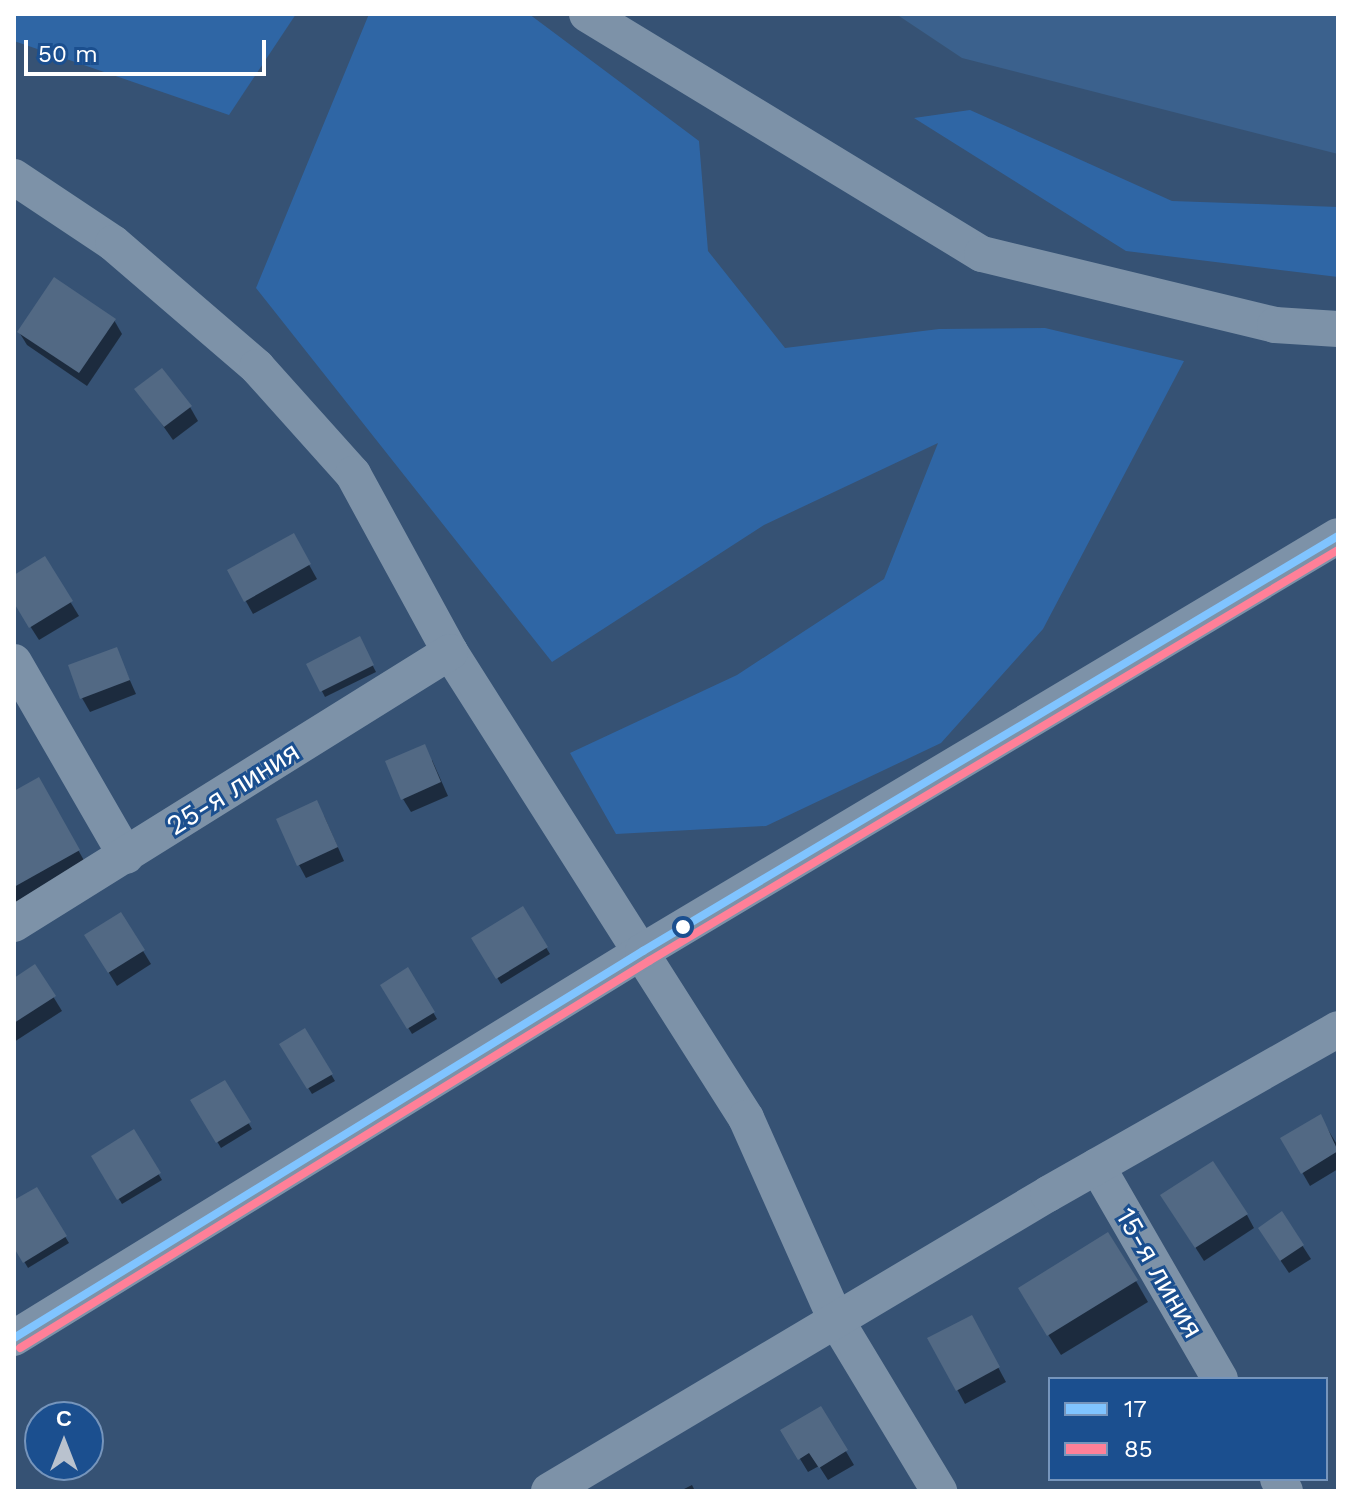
<!DOCTYPE html>
<html>
<head>
<meta charset="utf-8">
<style>
  body { margin:0 }
  #map { position:relative; width:1352px; height:1505px; overflow:hidden; background:#365274; font-family:"Work Sans",sans-serif }
  div>[style] { position:absolute }
  .green>* { inset:0; background:#2f66a5 }
  .water>* { inset:0; background:#3b618d }
  .shadow>* { inset:0; background:#0007 }
  .building>* { inset:0; background:#526984 }
  .minor>* { height:36px; margin:-18px; padding:0 18px; transform-origin:18px; border-radius:18px; background:#7d92a8 }
  .bus-1>* { height:8px; margin:-4px; padding:0 4px; transform-origin:4px; border-radius:4px; background:#80c4ff }
  .bus-2>* { height:8px; margin:-4px; padding:0 4px; transform-origin:4px; border-radius:4px; background:#ff8098 }
  .dots>* { width:22px; height:22px; translate:-50% -50%; box-sizing:border-box; border:4px solid #1b4f8f; border-radius:50% }
  span { translate:-50% -50%; white-space:nowrap; text-align:center; line-height:1.15; -webkit-text-stroke:6px #1b4f8f; paint-order:stroke }
  .street-label { font-size:28px; color:#fff }
  .frame { position:absolute; inset:0; border:16px solid #fff; pointer-events:none }
  .legend { position:absolute; left:1048px; top:1377px; width:280px; height:104px; box-sizing:border-box; background:#1b4f8f; border:2px solid #7695bc; margin:0; padding:10px 14px; list-style:none; font-size:24px; color:#fff }
  .legend li { display:flex; align-items:center; gap:16px; height:40px }
  .legend b { width:40px; border:2px solid #7695bc }
  .north { position:absolute; left:24px; top:1401px; width:80px; height:80px; box-sizing:border-box; background:#1b4f8f; border:2px solid #7695bc; border-radius:50%; rotate:0deg; font-size:22px; font-weight:700; line-height:32px; text-align:center; color:#fff }
  .north::after { content:''; display:block; margin:auto; width:28px; height:36px; background:#b9c2ce; clip-path:polygon(50% 0,100% 100%,50% 72%,0 100%) }
  .scale { position:absolute; left:24px; top:40px; width:242px; height:36px; box-sizing:border-box; border:4px solid #fff; border-top:0; padding-left:10px; font-size:24px; line-height:28px; white-space:nowrap; color:#fff; -webkit-text-stroke:6px #1b4f8f; paint-order:stroke }
</style>
</head>
<body>
<div id="map">
  <div class="green">
    <div style="clip-path:polygon(14px 14px,296px 14px,229px 115px,14px 41px)"></div>
    <div style="clip-path:polygon(369px 14px,529px 14px,699px 141px,708px 251px,785px 348px,939px 329px,1045px 328px,1184px 361px,1043px 629px,941px 743px,766px 826px,616px 834px,570px 753px,737px 675px,884px 579px,938px 443px,764px 525px,552px 662px,256px 288px)"></div>
    <div style="clip-path:polygon(970px 110px,1172px 201px,1338px 207px,1338px 277px,1126px 251px,914px 118px)"></div>
  </div>
  <div class="water">
    <div style="clip-path:polygon(896px 14px,1338px 14px,1338px 154px,962px 58px)"></div>
  </div>
  <div class="shadow">
    <div style="clip-path:polygon(114px 320px,122px 334px,87px 386px,27px 345px,19px 332px)"></div>
    <div style="clip-path:polygon(137px 389px,190px 407px,198px 421px,173px 440px)"></div>
    <div style="clip-path:polygon(293px 536px,317px 579px,253px 614px,229px 571px)"></div>
    <div style="clip-path:polygon(44px 559px,79px 616px,39px 640px,14px 601px,14px 578px)"></div>
    <div style="clip-path:polygon(359px 639px,376px 672px,325px 697px,308px 665px)"></div>
    <div style="clip-path:polygon(116px 649px,136px 694px,90px 712px,82px 698px)"></div>
    <div style="clip-path:polygon(432px 760px,448px 796px,411px 812px,403px 799px)"></div>
    <div style="clip-path:polygon(38px 779px,86px 864px,16px 904px,14px 793px)"></div>
    <div style="clip-path:polygon(324px 816px,344px 861px,306px 878px,299px 865px)"></div>
    <div style="clip-path:polygon(522px 908px,550px 954px,501px 984px,474px 938px)"></div>
    <div style="clip-path:polygon(121px 915px,151px 964px,117px 986px,95px 950px)"></div>
    <div style="clip-path:polygon(35px 967px,62px 1011px,14px 1042px,14px 980px)"></div>
    <div style="clip-path:polygon(408px 970px,437px 1019px,412px 1034px,383px 985px)"></div>
    <div style="clip-path:polygon(305px 1031px,335px 1081px,312px 1094px,282px 1045px)"></div>
    <div style="clip-path:polygon(224px 1082px,252px 1129px,221px 1148px,193px 1101px)"></div>
    <div style="clip-path:polygon(1320px 1117px,1338px 1146px,1338px 1169px,1310px 1186px,1283px 1139px)"></div>
    <div style="clip-path:polygon(133px 1132px,162px 1180px,122px 1204px,93px 1156px)"></div>
    <div style="clip-path:polygon(36px 1189px,69px 1243px,28px 1268px,14px 1244px,14px 1203px)"></div>
    <div style="clip-path:polygon(1171px 1209px,1247px 1215px,1254px 1228px,1204px 1261px)"></div>
    <div style="clip-path:polygon(1282px 1214px,1311px 1259px,1289px 1273px,1268px 1242px)"></div>
    <div style="clip-path:polygon(1136px 1281px,1148px 1302px,1061px 1355px,1032px 1309px)"></div>
    <div style="clip-path:polygon(971px 1317px,1006px 1382px,965px 1404px,930px 1339px)"></div>
    <div style="clip-path:polygon(821px 1409px,854px 1465px,828px 1480px,819px 1466px,808px 1472px,783px 1431px)"></div>
    <div style="clip-path:polygon(692px 1485px,695px 1491px,680px 1491px)"></div>
  </div>
  <div class="building">
    <div style="clip-path:polygon(54px 277px,116px 319px,79px 373px,17px 332px)"></div>
    <div style="clip-path:polygon(162px 368px,192px 406px,164px 427px,134px 389px)"></div>
    <div style="clip-path:polygon(294px 533px,311px 564px,244px 602px,227px 570px)"></div>
    <div style="clip-path:polygon(45px 556px,73px 601px,29px 628px,14px 603px,14px 575px)"></div>
    <div style="clip-path:polygon(360px 636px,374px 665px,320px 692px,306px 664px)"></div>
    <div style="clip-path:polygon(117px 647px,130px 680px,80px 699px,68px 665px)"></div>
    <div style="clip-path:polygon(425px 744px,441px 782px,401px 800px,385px 761px)"></div>
    <div style="clip-path:polygon(39px 777px,80px 850px,14px 887px,14px 791px)"></div>
    <div style="clip-path:polygon(317px 800px,338px 847px,297px 866px,276px 819px)"></div>
    <div style="clip-path:polygon(523px 906px,548px 947px,496px 979px,471px 938px)"></div>
    <div style="clip-path:polygon(121px 912px,145px 950px,108px 973px,84px 935px)"></div>
    <div style="clip-path:polygon(35px 964px,56px 996px,14px 1023px,14px 978px)"></div>
    <div style="clip-path:polygon(408px 967px,435px 1012px,407px 1029px,380px 985px)"></div>
    <div style="clip-path:polygon(305px 1028px,333px 1074px,307px 1089px,279px 1044px)"></div>
    <div style="clip-path:polygon(225px 1080px,251px 1122px,216px 1143px,190px 1100px)"></div>
    <div style="clip-path:polygon(1321px 1114px,1338px 1151px,1301px 1174px,1280px 1138px)"></div>
    <div style="clip-path:polygon(134px 1129px,161px 1173px,117px 1200px,91px 1156px)"></div>
    <div style="clip-path:polygon(1213px 1161px,1248px 1214px,1195px 1248px,1160px 1195px)"></div>
    <div style="clip-path:polygon(37px 1187px,67px 1236px,23px 1263px,14px 1248px,14px 1200px)"></div>
    <div style="clip-path:polygon(1282px 1211px,1304px 1245px,1280px 1261px,1258px 1228px)"></div>
    <div style="clip-path:polygon(1108px 1232px,1138px 1280px,1047px 1336px,1018px 1288px)"></div>
    <div style="clip-path:polygon(972px 1315px,1000px 1367px,956px 1391px,927px 1338px)"></div>
    <div style="clip-path:polygon(821px 1406px,848px 1450px,819px 1468px,809px 1453px,798px 1460px,780px 1430px)"></div>
  </div>
  <div class="minor">
    <div style="left:587px;top:14px;width:462px;rotate:31.3deg"></div>
    <div style="left:982px;top:254px;width:301px;rotate:13.6deg"></div>
    <div style="left:1275px;top:325px;width:63px;rotate:3.6deg"></div>
    <div style="left:14px;top:177px;width:119px;rotate:33.7deg"></div>
    <div style="left:113px;top:243px;width:190px;rotate:40.7deg"></div>
    <div style="left:257px;top:367px;width:144px;rotate:48.1deg"></div>
    <div style="left:353px;top:474px;width:203px;rotate:61.4deg"></div>
    <div style="left:450px;top:652px;width:552px;rotate:57.58deg"></div>
    <div style="left:746px;top:1118px;width:221px;rotate:66deg"></div>
    <div style="left:836px;top:1320px;width:200px;rotate:58.9deg"></div>
    <div style="left:14px;top:662px;width:224px;rotate:60deg"></div>
    <div style="left:14px;top:924px;width:514px;rotate:-31.96deg"></div>
    <div style="left:1097px;top:1166px;width:246px;rotate:60deg"></div>
    <div style="left:14px;top:1338px;width:739px;rotate:-31.6deg"></div>
    <div style="left:643px;top:951px;width:809px;rotate:-30.84deg"></div>
    <div style="left:1278px;top:1479px;width:14px;rotate:60deg"></div>
    <div style="left:549px;top:1491px;width:581px;rotate:-30.76deg"></div>
    <div style="left:1048px;top:1194px;width:334px;rotate:-29.6deg"></div>
  </div>
  <div class="bus-1">
    <div style="left:14px;top:1338px;width:739px;rotate:-31.6deg"></div>
    <div style="left:643px;top:951px;width:809px;rotate:-30.84deg"></div>
  </div>
  <div class="bus-2">
    <div style="left:20px;top:1348px;width:739px;rotate:-31.6deg"></div>
    <div style="left:649px;top:961px;width:802px;rotate:-30.82deg"></div>
  </div>
  <div class="dots">
    <div style="left:683px;top:927px;background:#fff"></div>
  </div>
  <div class="street-label">
    <span style="left:233px;top:789px;rotate:-32deg">25-я линия</span>
    <span style="left:1159px;top:1273px;rotate:60deg">15-я линия</span>
  </div>
  <div class="frame"></div>
  <ul class="legend">
  <li><b style="height:10px;background:#80c4ff"></b>17</li>
  <li><b style="height:10px;background:#ff8098"></b>85</li>
  </ul>
  <div class="north">С</div>
  <div class="scale">50 m</div>
</div>
</body>
</html>
